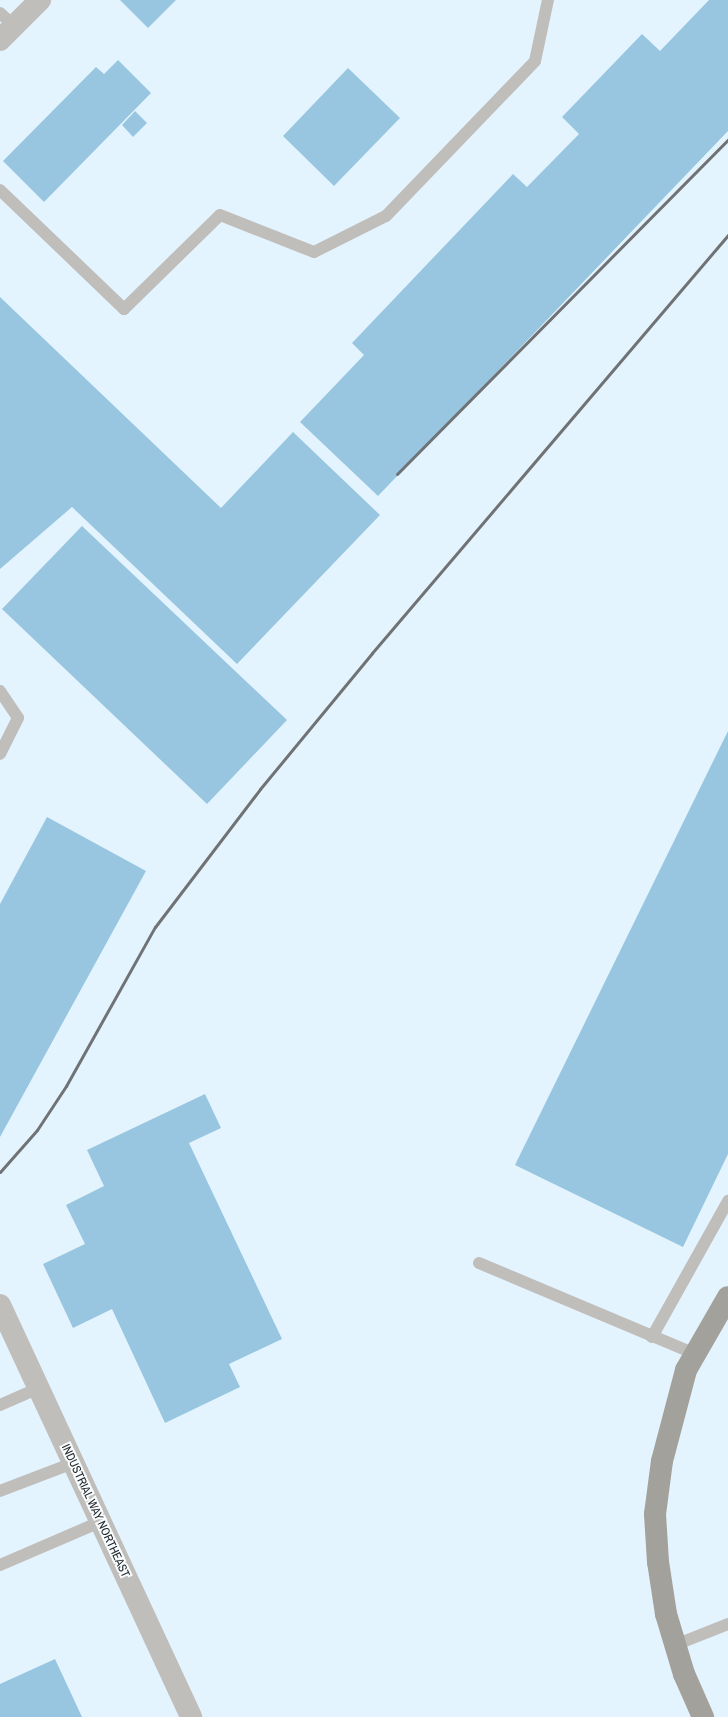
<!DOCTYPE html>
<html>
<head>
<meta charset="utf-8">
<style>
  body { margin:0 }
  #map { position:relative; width:728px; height:1717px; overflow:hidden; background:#f8fcfe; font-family:"Archivo Narrow",sans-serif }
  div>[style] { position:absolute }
  .built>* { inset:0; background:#e4f4fe }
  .building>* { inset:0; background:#98c6e0 }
  .lane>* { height:12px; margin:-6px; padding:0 6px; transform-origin:6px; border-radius:6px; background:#c0bebb }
  .street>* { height:22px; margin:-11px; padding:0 11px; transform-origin:11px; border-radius:11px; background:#c0bebb }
  .secondary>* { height:22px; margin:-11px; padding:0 11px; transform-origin:11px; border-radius:11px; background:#a3a19b }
  .rail>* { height:3px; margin:-1.5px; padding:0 1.5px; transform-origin:1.5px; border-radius:1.5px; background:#707375 }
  span { translate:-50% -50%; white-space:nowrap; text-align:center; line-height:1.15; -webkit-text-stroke:4px #f8fcfe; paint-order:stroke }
  .street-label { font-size:12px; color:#25282a }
</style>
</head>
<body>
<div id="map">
  <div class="built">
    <div style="clip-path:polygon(0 0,728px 0,728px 1717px,0 1717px)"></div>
  </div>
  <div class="building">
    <div style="clip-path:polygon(120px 0,176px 0,148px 28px)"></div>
    <div style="clip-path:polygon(709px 0,728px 0,728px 131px,378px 496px,300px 422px,364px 355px,352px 343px,513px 174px,527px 187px,579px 134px,562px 117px,642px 34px,660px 51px)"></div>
    <div style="clip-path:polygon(118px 60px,151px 93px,44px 202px,3px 161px,96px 67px,104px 74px)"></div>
    <div style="clip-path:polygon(348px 68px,400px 118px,334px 186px,283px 136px)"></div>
    <div style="clip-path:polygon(135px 111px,147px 123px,133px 137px,122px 125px)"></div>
    <div style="clip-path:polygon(0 297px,221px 508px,293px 432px,380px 515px,237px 664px,72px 507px,0 569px)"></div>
    <div style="clip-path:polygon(82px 526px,287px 720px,207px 804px,2px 609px)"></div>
    <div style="clip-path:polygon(728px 731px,728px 1154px,683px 1247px,515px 1165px)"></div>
    <div style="clip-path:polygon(47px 817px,146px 871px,0 1137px,0 904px)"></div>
    <div style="clip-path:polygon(205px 1094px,221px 1128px,189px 1143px,282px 1339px,229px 1364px,240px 1387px,165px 1423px,112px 1309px,73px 1328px,43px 1264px,85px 1244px,66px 1205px,104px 1186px,87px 1150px)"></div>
    <div style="clip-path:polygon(55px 1659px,82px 1717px,0 1717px,0 1684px)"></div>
  </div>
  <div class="lane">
    <div style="left:0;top:13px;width:19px;rotate:43deg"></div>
    <div style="left:0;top:190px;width:172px;rotate:43.8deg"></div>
    <div style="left:124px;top:309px;width:134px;rotate:-44.4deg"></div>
    <div style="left:220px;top:215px;width:101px;rotate:21.5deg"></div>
    <div style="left:314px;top:252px;width:80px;rotate:-26.6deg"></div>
    <div style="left:386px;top:216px;width:215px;rotate:-46.1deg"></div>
    <div style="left:535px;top:61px;width:62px;rotate:-78deg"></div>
    <div style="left:0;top:691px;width:32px;rotate:56deg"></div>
    <div style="left:18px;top:718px;width:40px;rotate:116.6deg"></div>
    <div style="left:479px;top:1263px;width:234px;rotate:22.8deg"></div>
    <div style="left:652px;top:1337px;width:156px;rotate:-60.8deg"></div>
    <div style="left:0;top:1405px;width:43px;rotate:-23.6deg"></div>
    <div style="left:0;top:1491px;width:78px;rotate:-21deg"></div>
    <div style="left:0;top:1565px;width:109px;rotate:-23.3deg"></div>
    <div style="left:675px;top:1645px;width:57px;rotate:-21.6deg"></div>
  </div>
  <div class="street">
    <div style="left:0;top:40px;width:57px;rotate:-45deg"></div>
    <div style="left:0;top:1305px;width:454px;rotate:65.1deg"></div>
  </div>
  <div class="secondary">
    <div style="left:703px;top:1717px;width:47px;rotate:-113.8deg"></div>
    <div style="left:684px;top:1674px;width:63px;rotate:-106.7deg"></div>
    <div style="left:666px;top:1614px;width:53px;rotate:-98.7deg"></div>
    <div style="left:658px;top:1562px;width:48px;rotate:-93.6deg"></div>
    <div style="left:655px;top:1514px;width:53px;rotate:-82.5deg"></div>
    <div style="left:662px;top:1461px;width:94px;rotate:-75.2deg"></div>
    <div style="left:686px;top:1370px;width:84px;rotate:-60.1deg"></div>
  </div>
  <div class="rail">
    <div style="left:397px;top:474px;width:471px;rotate:-45.3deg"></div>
    <div style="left:0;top:1172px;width:56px;rotate:-48.6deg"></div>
    <div style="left:37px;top:1130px;width:53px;rotate:-56.6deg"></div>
    <div style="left:66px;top:1086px;width:182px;rotate:-60.8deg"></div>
    <div style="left:155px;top:927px;width:173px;rotate:-52.7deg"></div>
    <div style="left:260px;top:789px;width:176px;rotate:-50.5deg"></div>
    <div style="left:372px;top:653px;width:549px;rotate:-49.58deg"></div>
  </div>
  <div class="street-label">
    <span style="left:95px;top:1511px;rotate:65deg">INDUSTRIAL WAY NORTHEAST</span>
  </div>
</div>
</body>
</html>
